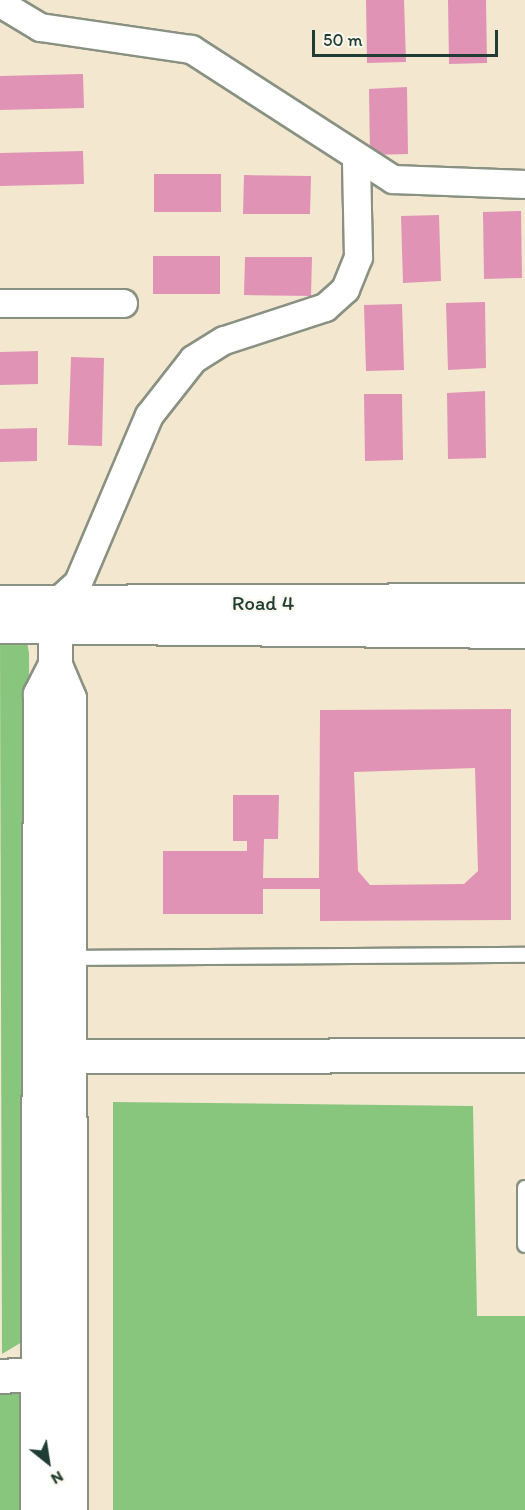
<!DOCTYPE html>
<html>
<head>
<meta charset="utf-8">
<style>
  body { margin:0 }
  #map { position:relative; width:525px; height:1510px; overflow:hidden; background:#f3e8cf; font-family:Itim,sans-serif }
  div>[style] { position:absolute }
  .green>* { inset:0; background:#88c67d }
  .building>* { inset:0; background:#e093b5 }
  .roads { filter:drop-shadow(2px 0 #899282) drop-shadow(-2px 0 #899282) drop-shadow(0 2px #899282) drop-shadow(0 -2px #899282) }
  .service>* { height:14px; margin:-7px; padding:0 7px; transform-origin:7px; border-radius:7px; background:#fff }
  .minor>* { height:27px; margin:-13.5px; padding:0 13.5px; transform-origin:13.5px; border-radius:13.5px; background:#fff }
  .tertiary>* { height:33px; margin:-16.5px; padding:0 16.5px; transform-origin:16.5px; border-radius:16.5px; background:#fff }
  span { translate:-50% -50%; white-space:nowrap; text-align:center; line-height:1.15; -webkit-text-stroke:4.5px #fbf7ec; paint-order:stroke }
  .street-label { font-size:21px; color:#1f3d34 }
  .north { position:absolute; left:18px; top:1432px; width:60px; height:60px; -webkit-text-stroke:4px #fbf7ec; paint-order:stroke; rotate:150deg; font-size:16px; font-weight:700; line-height:24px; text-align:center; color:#1f3d34 }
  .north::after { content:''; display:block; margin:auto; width:21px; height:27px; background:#1f3d34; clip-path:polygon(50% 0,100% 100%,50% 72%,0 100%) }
  .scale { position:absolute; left:312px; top:30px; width:186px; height:27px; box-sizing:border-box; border:3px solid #1f3d34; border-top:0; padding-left:8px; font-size:18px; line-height:21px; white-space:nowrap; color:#1f3d34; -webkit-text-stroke:4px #fbf7ec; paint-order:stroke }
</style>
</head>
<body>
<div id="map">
  <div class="green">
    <div style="clip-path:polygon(0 637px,26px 637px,29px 653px,32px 1336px,2px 1354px)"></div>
    <div style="clip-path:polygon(113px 1102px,473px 1106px,477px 1316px,525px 1316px,525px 1510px,113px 1510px)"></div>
    <div style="clip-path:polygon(0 1389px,30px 1389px,30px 1510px,0 1510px)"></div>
  </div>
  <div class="building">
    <div style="clip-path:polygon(366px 0,404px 0,406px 62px,367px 63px)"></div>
    <div style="clip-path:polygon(448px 0,486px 0,487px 63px,449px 64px)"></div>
    <div style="clip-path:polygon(83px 74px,84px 108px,0 110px,0 76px)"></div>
    <div style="clip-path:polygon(407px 87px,408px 154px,370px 155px,369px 89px)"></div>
    <div style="clip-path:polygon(83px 151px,84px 184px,0 186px,0 153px)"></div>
    <div style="clip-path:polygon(154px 174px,221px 174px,221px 212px,154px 212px)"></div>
    <div style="clip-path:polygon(244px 175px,311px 176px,310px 214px,243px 214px)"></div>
    <div style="clip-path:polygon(521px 211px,522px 278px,484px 279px,483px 212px)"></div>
    <div style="clip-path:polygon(439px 215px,441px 281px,403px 283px,401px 216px)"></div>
    <div style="clip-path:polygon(153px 256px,220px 256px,220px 294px,153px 294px)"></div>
    <div style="clip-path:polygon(245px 257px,312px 257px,311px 296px,244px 295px)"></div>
    <div style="clip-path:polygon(485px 302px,486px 368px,448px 370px,446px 303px)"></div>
    <div style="clip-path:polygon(402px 304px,404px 370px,366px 371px,364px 305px)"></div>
    <div style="clip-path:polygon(38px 351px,38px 384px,0 385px,0 352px)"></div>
    <div style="clip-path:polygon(71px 357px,104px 358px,102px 446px,68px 445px)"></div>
    <div style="clip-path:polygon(485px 391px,486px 458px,448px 459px,447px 393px)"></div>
    <div style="clip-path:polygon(364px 394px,402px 394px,403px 460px,365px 461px)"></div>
    <div style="clip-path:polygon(37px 428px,37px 461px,0 462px,0 429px)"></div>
    <div style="clip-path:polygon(evenodd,511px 709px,511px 920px,320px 921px,320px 889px,263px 889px,263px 914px,163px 914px,163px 851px,247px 851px,247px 841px,233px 841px,233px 795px,279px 795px,278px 839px,264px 839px,263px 878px,319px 878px,320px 710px,511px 709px,475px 768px,478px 871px,464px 884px,370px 885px,358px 871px,354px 772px,475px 768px)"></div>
  </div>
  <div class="roads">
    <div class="service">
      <div style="left:70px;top:958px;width:455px;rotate:-0.4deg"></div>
      <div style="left:525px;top:1188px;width:57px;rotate:90deg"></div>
    </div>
    <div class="minor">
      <div style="left:0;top:3px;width:47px;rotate:31deg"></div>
      <div style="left:40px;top:27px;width:153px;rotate:8.3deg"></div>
      <div style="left:191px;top:49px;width:240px;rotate:32.8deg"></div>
      <div style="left:393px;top:179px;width:132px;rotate:2.2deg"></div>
      <div style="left:0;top:303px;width:123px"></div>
      <div style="left:55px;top:603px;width:31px;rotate:-42deg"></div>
      <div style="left:78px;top:582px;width:181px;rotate:-67deg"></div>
      <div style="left:149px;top:415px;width:71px;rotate:-51.8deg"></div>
      <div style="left:193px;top:359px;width:36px;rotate:-32deg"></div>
      <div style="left:224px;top:340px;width:106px;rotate:-18.1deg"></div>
      <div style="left:325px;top:307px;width:27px;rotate:-42deg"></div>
      <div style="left:345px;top:289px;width:35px;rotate:-68deg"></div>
      <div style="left:358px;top:257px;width:97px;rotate:-91.2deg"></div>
    </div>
    <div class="tertiary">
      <div style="left:0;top:602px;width:525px;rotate:-0.22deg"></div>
      <div style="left:55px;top:603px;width:62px;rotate:90deg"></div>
      <div style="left:55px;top:665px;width:36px;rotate:67deg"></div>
      <div style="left:69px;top:698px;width:812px;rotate:89.93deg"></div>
      <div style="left:0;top:626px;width:525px;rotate:0.55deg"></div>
      <div style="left:47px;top:1056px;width:478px;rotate:-0.1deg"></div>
      <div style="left:0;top:1376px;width:58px;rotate:-3deg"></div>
      <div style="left:37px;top:1510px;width:816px;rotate:-89.79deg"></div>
      <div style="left:40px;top:694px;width:33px;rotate:-63deg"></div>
    </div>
  </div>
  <div class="street-label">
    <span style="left:263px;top:603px">Road 4</span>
  </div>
  <div class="north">N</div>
  <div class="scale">50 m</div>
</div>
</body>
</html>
